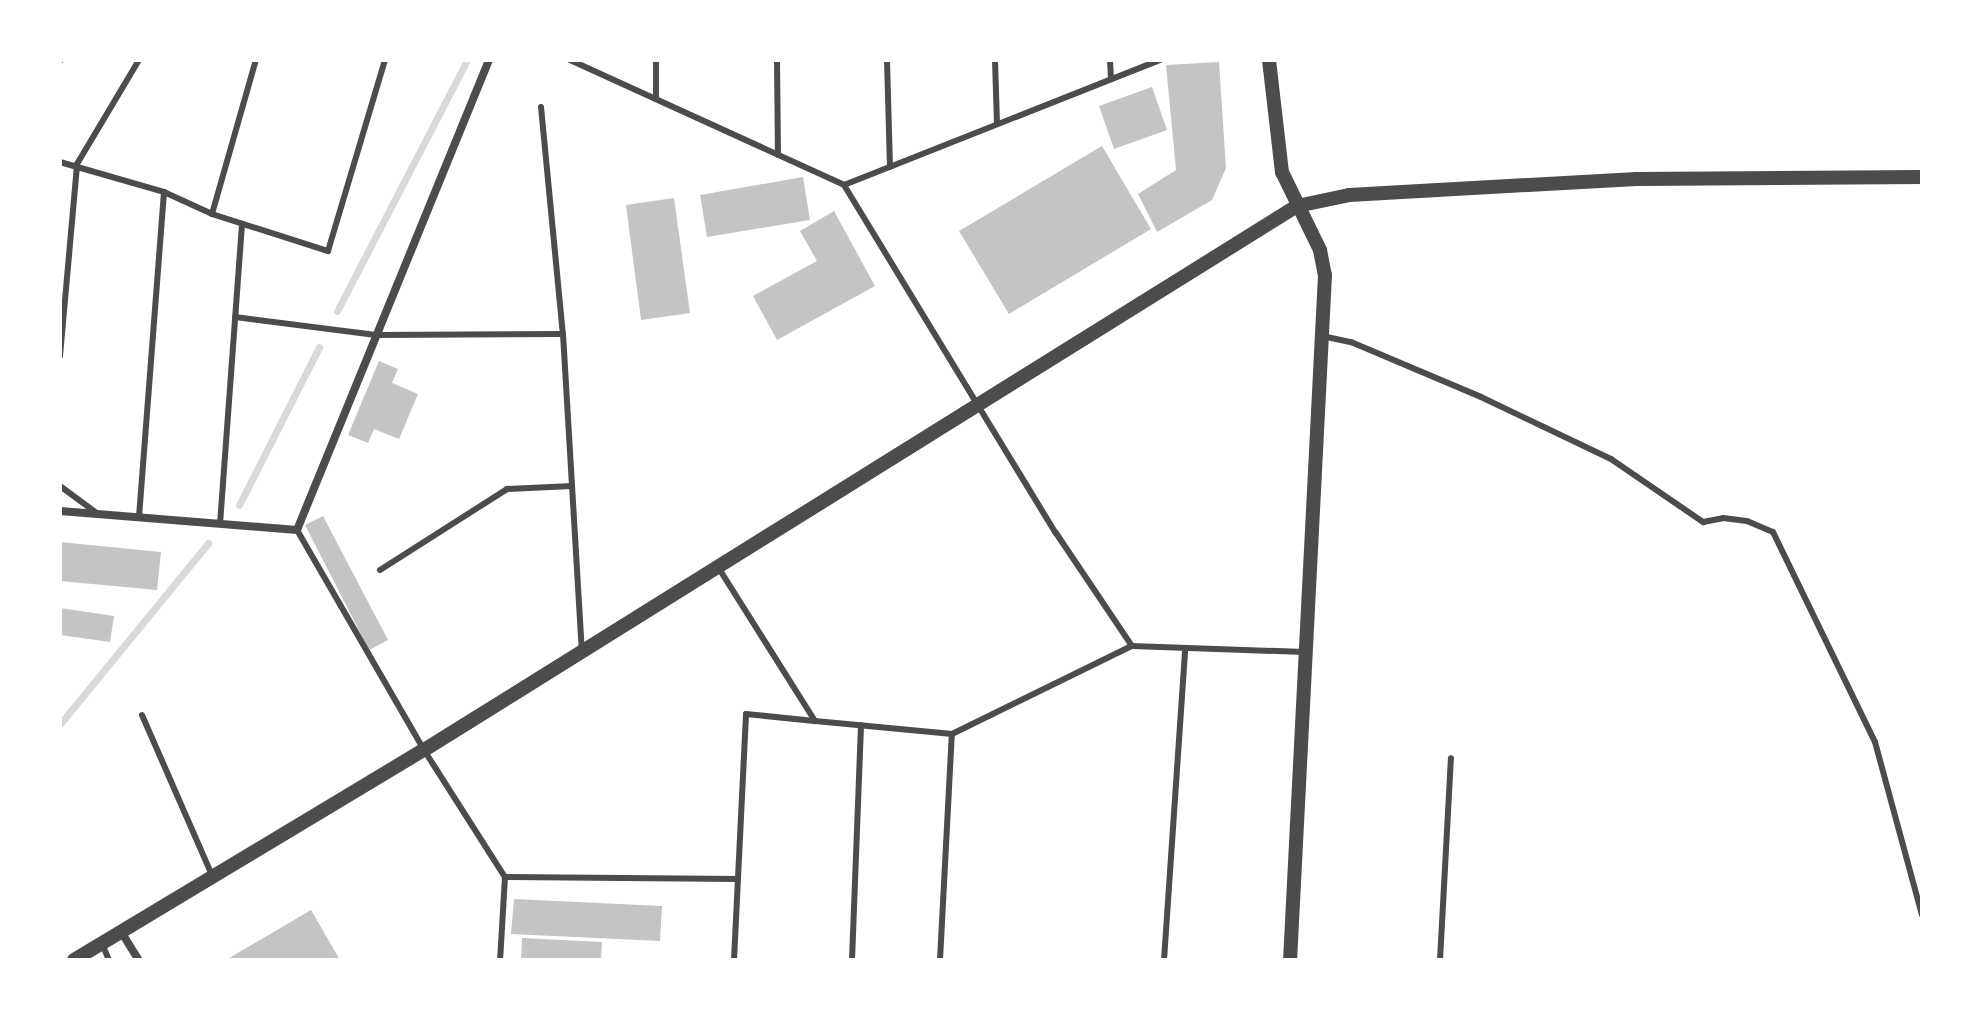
<!DOCTYPE html>
<html>
<head>
<meta charset="utf-8">
<style>
  body { margin:0 }
  #map { position:relative; width:1982px; height:1020px; overflow:hidden; background:#fff; font-family:"Sofia Sans Condensed",sans-serif }
  div>[style] { position:absolute }
  .stream>* { height:7px; margin:-3.5px; padding:0 3.5px; transform-origin:3.5px; border-radius:3.5px; background:#d9d9d9 }
  .building>* { inset:0; background:#c4c4c4 }
  .service>* { height:6px; margin:-3px; padding:0 3px; transform-origin:3px; border-radius:3px; background:#4c4c4c }
  .minor>* { height:8px; margin:-4px; padding:0 4px; transform-origin:4px; border-radius:4px; background:#4c4c4c }
  .tertiary>* { height:14px; margin:-7px; padding:0 7px; transform-origin:7px; border-radius:7px; background:#4c4c4c }
  span { translate:-50% -50%; white-space:nowrap; text-align:center; line-height:1.15; -webkit-text-stroke:6px #fff; paint-order:stroke }
  .frame { position:absolute; inset:0; border:62px solid #fff; pointer-events:none }
</style>
</head>
<body>
<div id="map">
  <div class="stream">
    <div style="left:337px;top:311px;width:283px;rotate:-62.6deg"></div>
    <div style="left:239px;top:505px;width:177px;rotate:-63.1deg"></div>
    <div style="left:60px;top:724px;width:234px;rotate:-50.7deg"></div>
  </div>
  <div class="building">
    <div style="clip-path:polygon(1219px 62px,1226px 168px,1212px 200px,1157px 232px,1138px 194px,1176px 170px,1166px 65px)"></div>
    <div style="clip-path:polygon(1152px 87px,1167px 130px,1114px 149px,1099px 106px)"></div>
    <div style="clip-path:polygon(1102px 146px,1151px 229px,1009px 314px,959px 231px)"></div>
    <div style="clip-path:polygon(803px 177px,810px 220px,707px 237px,700px 195px)"></div>
    <div style="clip-path:polygon(674px 198px,690px 313px,641px 320px,626px 205px)"></div>
    <div style="clip-path:polygon(834px 211px,875px 286px,777px 340px,753px 296px,817px 261px,800px 231px)"></div>
    <div style="clip-path:polygon(379px 361px,398px 369px,392px 383px,418px 394px,399px 439px,374px 429px,368px 443px,348px 435px)"></div>
    <div style="clip-path:polygon(323px 516px,388px 640px,369px 650px,305px 525px)"></div>
    <div style="clip-path:polygon(60px 542px,161px 552px,157px 590px,60px 581px)"></div>
    <div style="clip-path:polygon(60px 608px,114px 616px,110px 642px,60px 635px)"></div>
    <div style="clip-path:polygon(514px 899px,662px 906px,660px 941px,511px 934px)"></div>
    <div style="clip-path:polygon(311px 910px,340px 960px,226px 960px)"></div>
    <div style="clip-path:polygon(522px 938px,602px 942px,601px 960px,521px 960px)"></div>
  </div>
  <div class="service">
    <div style="left:570px;top:60px;width:301px;rotate:24.5deg"></div>
    <div style="left:844px;top:185px;width:340px;rotate:-21.6deg"></div>
    <div style="left:777px;top:60px;width:95px;rotate:89.4deg"></div>
    <div style="left:887px;top:60px;width:107px;rotate:88.4deg"></div>
    <div style="left:995px;top:60px;width:64px;rotate:88.2deg"></div>
    <div style="left:1110px;top:60px;width:19px;rotate:87deg"></div>
    <div style="left:60px;top:61px;width:1px;rotate:-90deg"></div>
    <div style="left:656px;top:99px;width:39px;rotate:-90deg"></div>
    <div style="left:541px;top:107px;width:228px;rotate:84.5deg"></div>
    <div style="left:563px;top:334px;width:317px;rotate:86.6deg"></div>
    <div style="left:60px;top:162px;width:108px;rotate:16.1deg"></div>
    <div style="left:164px;top:192px;width:53px;rotate:24.6deg"></div>
    <div style="left:212px;top:214px;width:122px;rotate:17.7deg"></div>
    <div style="left:328px;top:251px;width:199px;rotate:-73.4deg"></div>
    <div style="left:844px;top:185px;width:407px;rotate:58.7deg"></div>
    <div style="left:1056px;top:533px;width:136px;rotate:56.1deg"></div>
    <div style="left:1132px;top:646px;width:173px;rotate:2deg"></div>
    <div style="left:212px;top:214px;width:160px;rotate:-74.1deg"></div>
    <div style="left:235px;top:317px;width:142px;rotate:7.3deg"></div>
    <div style="left:376px;top:335px;width:187px;rotate:-0.3deg"></div>
    <div style="left:1322px;top:336px;width:30px;rotate:12deg"></div>
    <div style="left:1351px;top:342px;width:141px;rotate:22.9deg"></div>
    <div style="left:1481px;top:397px;width:144px;rotate:25.5deg"></div>
    <div style="left:1611px;top:459px;width:112px;rotate:34.4deg"></div>
    <div style="left:1703px;top:522px;width:20px;rotate:-11deg"></div>
    <div style="left:1723px;top:518px;width:24px;rotate:7deg"></div>
    <div style="left:1747px;top:521px;width:28px;rotate:23deg"></div>
    <div style="left:1773px;top:532px;width:233px;rotate:64.1deg"></div>
    <div style="left:1875px;top:742px;width:179px;rotate:74.8deg"></div>
    <div style="left:60px;top:356px;width:193px;rotate:-84.9deg"></div>
    <div style="left:77px;top:164px;width:121px;rotate:-59.2deg"></div>
    <div style="left:60px;top:486px;width:47px;rotate:36.4deg"></div>
    <div style="left:139px;top:517px;width:326px;rotate:-85.6deg"></div>
    <div style="left:220px;top:524px;width:301px;rotate:-85.8deg"></div>
    <div style="left:297px;top:530px;width:254px;rotate:60deg"></div>
    <div style="left:424px;top:750px;width:151px;rotate:57.5deg"></div>
    <div style="left:505px;top:877px;width:83px;rotate:93.4deg"></div>
    <div style="left:718px;top:567px;width:182px;rotate:57.8deg"></div>
    <div style="left:815px;top:721px;width:138px;rotate:5.4deg"></div>
    <div style="left:952px;top:734px;width:200px;rotate:-26.1deg"></div>
    <div style="left:380px;top:570px;width:151px;rotate:-32.5deg"></div>
    <div style="left:507px;top:489px;width:65px;rotate:-2.6deg"></div>
    <div style="left:142px;top:715px;width:175px;rotate:66.4deg"></div>
    <div style="left:505px;top:877px;width:233px;rotate:0.5deg"></div>
    <div style="left:103px;top:946px;width:15px;rotate:67deg"></div>
    <div style="left:734px;top:960px;width:246px;rotate:-87.2deg"></div>
    <div style="left:746px;top:714px;width:69px;rotate:5.8deg"></div>
    <div style="left:852px;top:960px;width:235px;rotate:-87.8deg"></div>
    <div style="left:940px;top:960px;width:226px;rotate:-87deg"></div>
    <div style="left:1164px;top:960px;width:311px;rotate:-86.1deg"></div>
    <div style="left:1440px;top:960px;width:202px;rotate:-86.9deg"></div>
  </div>
  <div class="minor">
    <div style="left:60px;top:511px;width:238px;rotate:4.6deg"></div>
    <div style="left:297px;top:530px;width:508px;rotate:-67.78deg"></div>
    <div style="left:120px;top:930px;width:36px;rotate:58deg"></div>
  </div>
  <div class="tertiary">
    <div style="left:1269px;top:60px;width:113px;rotate:83.4deg"></div>
    <div style="left:1282px;top:172px;width:87px;rotate:64deg"></div>
    <div style="left:1320px;top:250px;width:25px;rotate:79deg"></div>
    <div style="left:1325px;top:275px;width:686px;rotate:92.92deg"></div>
    <div style="left:74px;top:960px;width:408px;rotate:-31deg"></div>
    <div style="left:424px;top:750px;width:1029px;rotate:-31.93deg"></div>
    <div style="left:1297px;top:206px;width:53px;rotate:-11.9deg"></div>
    <div style="left:1349px;top:195px;width:288px;rotate:-3.2deg"></div>
    <div style="left:1637px;top:179px;width:285px;rotate:-0.4deg"></div>
  </div>
  <div class="frame"></div>
</div>
</body>
</html>
